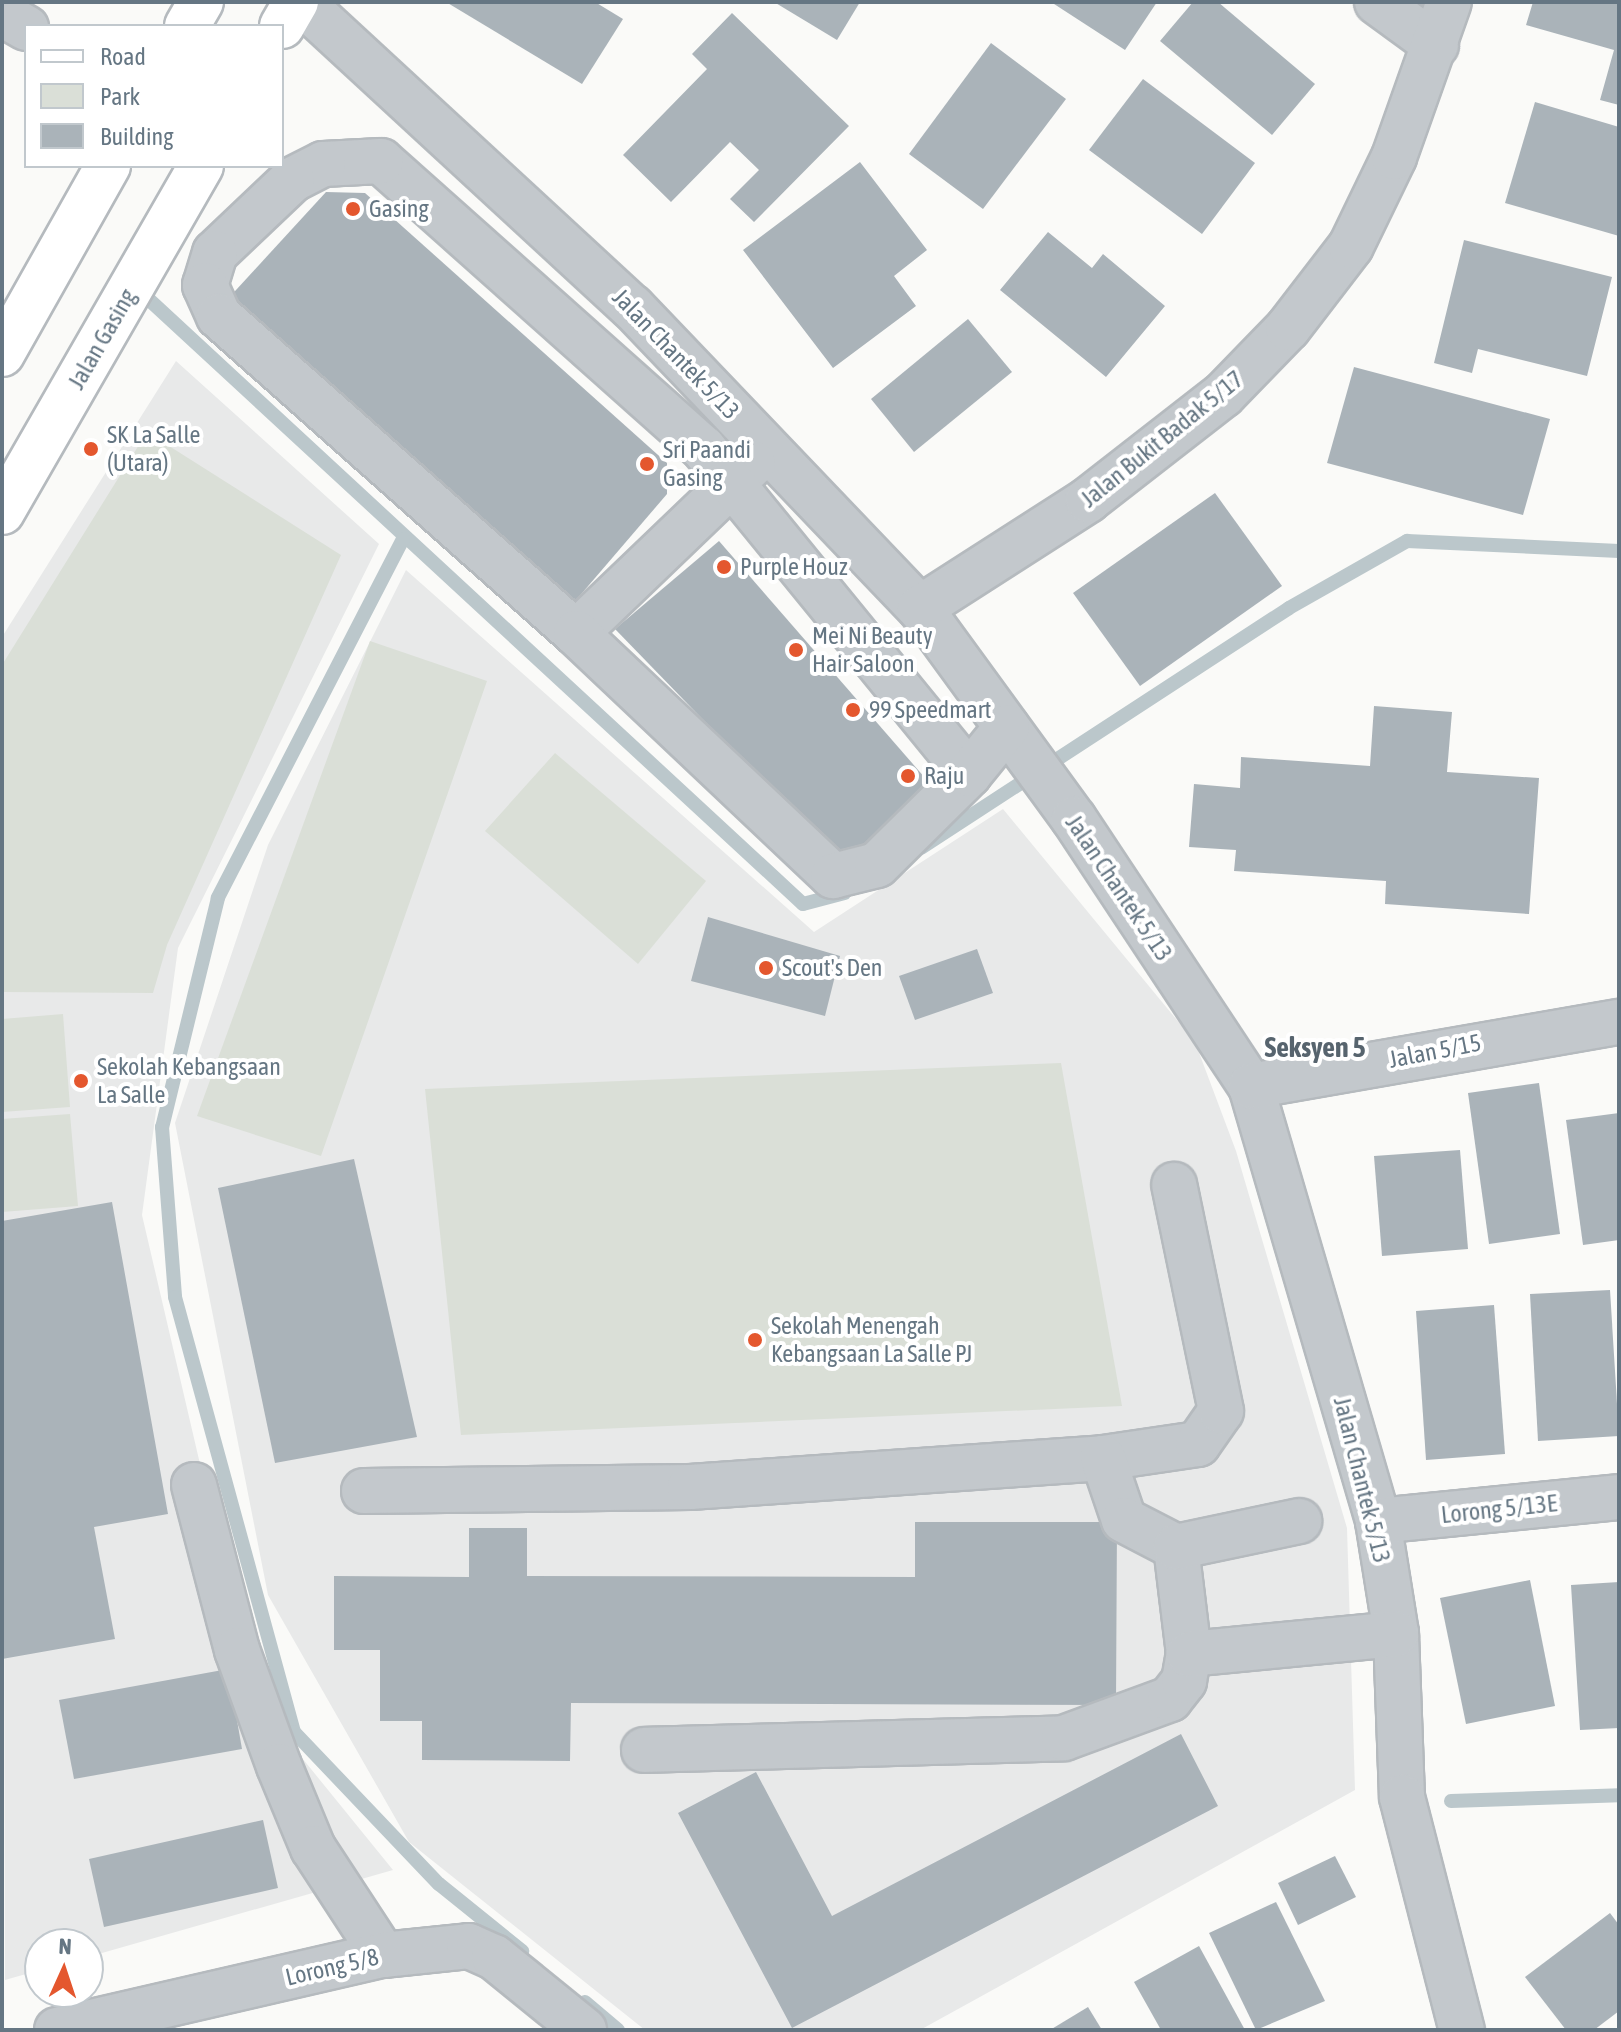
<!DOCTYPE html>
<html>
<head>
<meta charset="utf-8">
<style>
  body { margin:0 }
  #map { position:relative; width:1621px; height:2032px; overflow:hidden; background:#fafaf8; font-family:"Asap Condensed",sans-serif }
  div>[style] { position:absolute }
  .built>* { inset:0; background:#e8e9e9 }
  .green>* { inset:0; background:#dadfd7 }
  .stream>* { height:14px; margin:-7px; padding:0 7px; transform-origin:7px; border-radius:7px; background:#bbc7cb }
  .building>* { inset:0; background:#aab3b9 }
  .roads { filter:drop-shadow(2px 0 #b5babe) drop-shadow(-2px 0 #b5babe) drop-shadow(0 2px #b5babe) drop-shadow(0 -2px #b5babe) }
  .minor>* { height:44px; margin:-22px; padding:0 22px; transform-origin:22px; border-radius:22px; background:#c3c8cc }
  .major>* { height:44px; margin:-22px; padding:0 22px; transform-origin:22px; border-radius:22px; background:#fff }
  .dots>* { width:22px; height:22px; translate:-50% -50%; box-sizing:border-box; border:4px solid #fff; border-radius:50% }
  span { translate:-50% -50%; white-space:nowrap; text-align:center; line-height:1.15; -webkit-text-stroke:8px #fff; paint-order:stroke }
  .poi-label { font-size:24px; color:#657683 }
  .left { translate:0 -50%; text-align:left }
  .street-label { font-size:24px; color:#657683 }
  .quarter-label { font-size:28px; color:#57646e; font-weight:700 }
  .frame { position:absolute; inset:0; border:4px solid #657683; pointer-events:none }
  .legend { position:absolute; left:24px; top:24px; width:260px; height:144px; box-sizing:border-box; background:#fff; border:2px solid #c1c8cd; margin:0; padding:10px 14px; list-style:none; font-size:24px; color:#657683 }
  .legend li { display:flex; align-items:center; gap:16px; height:40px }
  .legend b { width:40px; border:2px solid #c1c8cd }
  .north { position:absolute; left:24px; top:1928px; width:80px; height:80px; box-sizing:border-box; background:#fff; border:2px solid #c1c8cd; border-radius:50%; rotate:3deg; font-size:22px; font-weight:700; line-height:32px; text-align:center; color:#657683 }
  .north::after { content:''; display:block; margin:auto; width:28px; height:36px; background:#e4572e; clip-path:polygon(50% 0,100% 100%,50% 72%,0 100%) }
</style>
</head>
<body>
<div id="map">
  <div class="built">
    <div style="clip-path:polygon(176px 361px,379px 544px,178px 948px,142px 1215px,255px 1700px,393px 1870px,88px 1957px,88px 1944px,40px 1944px,40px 1970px,5px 1980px,2px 637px)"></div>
    <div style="clip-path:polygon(406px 570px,814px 932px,1003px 809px,1195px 1042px,1236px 1151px,1347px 1528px,1355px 1790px,920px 2030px,645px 2030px,409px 1842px,268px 1595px,175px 1123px,268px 845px)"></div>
  </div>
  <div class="green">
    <div style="clip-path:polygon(147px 432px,341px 555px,167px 945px,153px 993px,2px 992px,2px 665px)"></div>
    <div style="clip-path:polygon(370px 641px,487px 681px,321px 1156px,197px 1116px)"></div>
    <div style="clip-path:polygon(555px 753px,706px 881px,638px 964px,485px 831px)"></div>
    <div style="clip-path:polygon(63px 1014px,70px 1107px,2px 1112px,2px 1019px)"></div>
    <div style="clip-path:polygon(1061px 1063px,1122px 1406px,461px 1435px,425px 1089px)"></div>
    <div style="clip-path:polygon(70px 1114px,78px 1206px,2px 1212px,2px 1119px)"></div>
  </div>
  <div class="stream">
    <div style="left:144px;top:295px;width:897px;rotate:42.74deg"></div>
    <div style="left:803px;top:904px;width:43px;rotate:-14.7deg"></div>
    <div style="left:403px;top:539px;width:404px;rotate:117.3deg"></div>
    <div style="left:218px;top:898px;width:236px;rotate:103.7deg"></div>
    <div style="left:162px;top:1127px;width:170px;rotate:85.6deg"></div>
    <div style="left:175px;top:1297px;width:451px;rotate:74.7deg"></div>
    <div style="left:294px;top:1732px;width:210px;rotate:46.4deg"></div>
    <div style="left:439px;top:1884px;width:107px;rotate:38.9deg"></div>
    <div style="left:921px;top:848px;width:439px;rotate:-33.1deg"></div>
    <div style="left:1289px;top:608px;width:136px;rotate:-29.6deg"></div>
    <div style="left:1407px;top:541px;width:212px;rotate:2.7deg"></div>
    <div style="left:1451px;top:1801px;width:168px;rotate:-2deg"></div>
    <div style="left:585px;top:2002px;width:43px;rotate:40.3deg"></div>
  </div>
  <div class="building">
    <div style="clip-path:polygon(446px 2px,595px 2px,623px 19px,582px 84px)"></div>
    <div style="clip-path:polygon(774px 2px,860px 2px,837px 40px)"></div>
    <div style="clip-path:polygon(1051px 2px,1157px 2px,1125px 50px)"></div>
    <div style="clip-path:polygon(1193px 2px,1218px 2px,1315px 84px,1272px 135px,1160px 41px)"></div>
    <div style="clip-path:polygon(1533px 2px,1619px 2px,1619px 105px,1600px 100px,1614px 50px,1526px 25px)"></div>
    <div style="clip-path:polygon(732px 13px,849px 126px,754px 222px,730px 199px,759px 170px,730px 142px,671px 202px,623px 155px,707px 69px,692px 54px)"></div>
    <div style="clip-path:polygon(991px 43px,1066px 99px,983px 209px,909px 154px)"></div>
    <div style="clip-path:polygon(1143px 79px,1255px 163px,1202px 234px,1089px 150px)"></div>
    <div style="clip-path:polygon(1535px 102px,1619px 127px,1619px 236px,1505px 203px)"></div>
    <div style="clip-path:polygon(860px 162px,927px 250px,894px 276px,916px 306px,833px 368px,743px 250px)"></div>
    <div style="clip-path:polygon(326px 192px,365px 193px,667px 463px,667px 494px,571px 606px,225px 302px)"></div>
    <div style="clip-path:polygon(1048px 232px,1092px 268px,1103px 254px,1165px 306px,1106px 377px,1000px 290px)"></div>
    <div style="clip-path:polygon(1464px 240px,1612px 277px,1587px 376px,1478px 349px,1472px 373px,1434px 363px)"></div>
    <div style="clip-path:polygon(968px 319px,1012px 372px,914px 452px,871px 399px)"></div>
    <div style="clip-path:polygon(1354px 367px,1550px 419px,1523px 515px,1327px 463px)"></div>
    <div style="clip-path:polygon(1215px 493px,1282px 586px,1140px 686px,1073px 593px)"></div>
    <div style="clip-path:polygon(719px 541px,939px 794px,843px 864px,615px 629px)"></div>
    <div style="clip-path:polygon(1374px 706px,1452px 712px,1447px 772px,1539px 778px,1529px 914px,1385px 904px,1386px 881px,1234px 871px,1236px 850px,1189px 847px,1194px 784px,1240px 788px,1241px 757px,1370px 766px)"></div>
    <div style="clip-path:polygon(708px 917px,840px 956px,825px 1016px,691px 981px)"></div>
    <div style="clip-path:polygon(977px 949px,993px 993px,915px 1020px,899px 976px)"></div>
    <div style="clip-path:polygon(1539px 1083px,1560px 1234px,1489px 1244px,1468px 1093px)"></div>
    <div style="clip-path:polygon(1619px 1113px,1619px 1240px,1583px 1245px,1566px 1120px)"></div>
    <div style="clip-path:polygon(1460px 1150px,1468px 1249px,1382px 1256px,1374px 1156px)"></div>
    <div style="clip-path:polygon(354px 1159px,417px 1437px,275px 1463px,218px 1188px)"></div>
    <div style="clip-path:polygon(112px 1202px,168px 1514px,94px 1527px,115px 1639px,2px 1659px,2px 1221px)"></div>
    <div style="clip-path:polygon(1610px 1290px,1619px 1436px,1538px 1441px,1530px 1294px)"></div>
    <div style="clip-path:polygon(1494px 1305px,1505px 1454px,1426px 1460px,1416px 1311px)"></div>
    <div style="clip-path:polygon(915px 1522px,1117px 1522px,1116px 1705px,571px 1703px,570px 1761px,422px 1760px,422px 1721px,380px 1721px,380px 1650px,334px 1650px,334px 1576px,469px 1577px,469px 1528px,527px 1528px,527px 1576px,915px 1577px)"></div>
    <div style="clip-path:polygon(1530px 1580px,1555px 1706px,1466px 1724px,1440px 1598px)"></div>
    <div style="clip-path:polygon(1619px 1582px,1619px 1728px,1580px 1730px,1571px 1585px)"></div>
    <div style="clip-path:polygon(228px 1669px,242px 1749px,74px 1779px,59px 1700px)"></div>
    <div style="clip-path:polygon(1181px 1734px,1218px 1806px,792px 2028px,678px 1813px,756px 1772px,832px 1916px)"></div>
    <div style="clip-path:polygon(263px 1820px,278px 1888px,104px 1927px,89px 1859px)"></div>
    <div style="clip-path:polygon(1335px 1856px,1356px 1897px,1298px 1925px,1278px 1883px)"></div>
    <div style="clip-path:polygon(1276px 1902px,1325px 2001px,1256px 2030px,1209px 1933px)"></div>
    <div style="clip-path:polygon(1610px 1913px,1619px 1925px,1619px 2011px,1594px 2030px,1566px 2030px,1525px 1977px)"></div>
    <div style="clip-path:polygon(1199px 1946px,1245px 2030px,1161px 2030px,1134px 1982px)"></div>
    <div style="clip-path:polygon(1088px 2007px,1102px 2030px,1050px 2030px)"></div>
  </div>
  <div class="roads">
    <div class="minor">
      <div style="left:301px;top:2px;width:450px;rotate:42.7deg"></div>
      <div style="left:632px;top:307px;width:417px;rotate:46.3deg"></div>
      <div style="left:920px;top:608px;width:261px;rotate:53.9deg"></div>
      <div style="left:1074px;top:819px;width:320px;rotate:56.5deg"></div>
      <div style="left:1251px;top:1086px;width:453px;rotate:73.7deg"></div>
      <div style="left:1378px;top:1521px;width:114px;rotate:80.9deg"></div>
      <div style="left:1396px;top:1634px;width:163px;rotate:87.9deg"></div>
      <div style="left:1402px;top:1797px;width:241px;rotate:75.6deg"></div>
      <div style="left:1377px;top:2px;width:73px;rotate:36.1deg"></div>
      <div style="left:2px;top:14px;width:28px;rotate:30deg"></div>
      <div style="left:920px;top:608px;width:200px;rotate:-32.7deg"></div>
      <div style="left:1088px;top:500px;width:171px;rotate:-37.9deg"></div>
      <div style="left:1223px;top:395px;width:93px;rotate:-45.9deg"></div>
      <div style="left:1288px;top:328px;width:103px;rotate:-52.5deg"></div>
      <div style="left:1351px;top:246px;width:99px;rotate:-64.2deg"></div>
      <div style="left:1394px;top:157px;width:164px;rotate:-70.5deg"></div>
      <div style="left:576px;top:633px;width:245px;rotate:-43.8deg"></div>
      <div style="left:969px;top:774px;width:421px;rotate:-129.2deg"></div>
      <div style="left:703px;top:448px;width:431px;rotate:-138.3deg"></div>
      <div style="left:381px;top:161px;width:58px;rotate:177deg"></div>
      <div style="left:323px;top:164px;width:35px;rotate:153deg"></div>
      <div style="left:292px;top:180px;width:106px;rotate:136.5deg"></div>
      <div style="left:215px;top:253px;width:34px;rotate:107deg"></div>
      <div style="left:205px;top:285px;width:34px;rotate:66deg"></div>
      <div style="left:219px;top:316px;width:477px;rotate:41.6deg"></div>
      <div style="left:576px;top:633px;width:354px;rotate:43.4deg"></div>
      <div style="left:833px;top:876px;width:45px;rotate:-14deg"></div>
      <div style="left:877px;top:865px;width:129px;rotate:-44.7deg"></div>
      <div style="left:969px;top:774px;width:60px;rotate:-51deg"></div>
      <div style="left:1251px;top:1086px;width:374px;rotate:-9.9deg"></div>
      <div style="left:1103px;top:1458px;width:96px;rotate:-8.4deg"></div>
      <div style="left:1198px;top:1444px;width:40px;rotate:-55.1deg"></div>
      <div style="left:1221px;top:1411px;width:231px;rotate:-101.7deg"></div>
      <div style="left:194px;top:1485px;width:171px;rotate:75.4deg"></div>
      <div style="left:237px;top:1650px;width:123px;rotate:70.1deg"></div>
      <div style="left:279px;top:1766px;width:89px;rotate:67.5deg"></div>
      <div style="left:313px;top:1848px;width:128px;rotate:56.8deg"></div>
      <div style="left:364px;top:1491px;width:326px;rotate:-0.7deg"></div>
      <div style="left:690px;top:1487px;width:414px;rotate:-4deg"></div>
      <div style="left:1103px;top:1458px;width:65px;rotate:71.3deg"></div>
      <div style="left:1124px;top:1520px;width:59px;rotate:27.4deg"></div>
      <div style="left:1378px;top:1521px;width:242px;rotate:-5.7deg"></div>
      <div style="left:1189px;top:1654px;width:108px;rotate:-96.9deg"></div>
      <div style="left:1176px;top:1547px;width:126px;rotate:-11.9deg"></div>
      <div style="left:644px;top:1750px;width:420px;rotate:-1.6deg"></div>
      <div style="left:1064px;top:1738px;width:113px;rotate:-20.2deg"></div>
      <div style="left:1170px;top:1699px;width:23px;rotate:-52deg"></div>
      <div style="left:1184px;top:1681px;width:27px;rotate:-80deg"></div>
      <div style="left:1189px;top:1654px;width:208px;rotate:-5.5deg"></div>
      <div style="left:57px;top:2030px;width:335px;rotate:-13deg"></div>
      <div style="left:383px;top:1955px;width:86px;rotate:-6deg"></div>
      <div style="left:469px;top:1946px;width:27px;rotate:24deg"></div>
      <div style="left:494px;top:1957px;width:116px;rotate:39deg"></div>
    </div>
    <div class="major">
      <div style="left:187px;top:26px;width:28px;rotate:-60deg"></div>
      <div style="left:282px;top:26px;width:28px;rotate:-60deg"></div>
      <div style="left:2px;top:354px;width:216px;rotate:-60.6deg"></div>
      <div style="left:2px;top:512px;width:399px;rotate:-60.1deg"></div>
    </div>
  </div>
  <div class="dots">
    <div style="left:353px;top:209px;background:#e4572e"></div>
    <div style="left:91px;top:449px;background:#e4572e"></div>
    <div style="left:647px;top:464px;background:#e4572e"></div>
    <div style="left:724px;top:567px;background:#e4572e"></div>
    <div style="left:796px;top:650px;background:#e4572e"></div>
    <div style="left:853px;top:710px;background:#e4572e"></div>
    <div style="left:908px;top:776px;background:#e4572e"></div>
    <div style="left:766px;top:968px;background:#e4572e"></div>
    <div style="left:81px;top:1081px;background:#e4572e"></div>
    <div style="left:755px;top:1340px;background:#e4572e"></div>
  </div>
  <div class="poi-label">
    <span class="left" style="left:369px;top:209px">Gasing</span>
    <span class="left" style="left:107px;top:449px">SK La Salle<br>(Utara)</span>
    <span class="left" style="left:663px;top:464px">Sri Paandi<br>Gasing</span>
    <span class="left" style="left:740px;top:567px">Purple Houz</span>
    <span class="left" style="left:812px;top:650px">Mei Ni Beauty<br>Hair Saloon</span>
    <span class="left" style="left:869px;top:710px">99 Speedmart</span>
    <span class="left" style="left:924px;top:776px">Raju</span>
    <span class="left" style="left:782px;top:968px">Scout's Den</span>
    <span class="left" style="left:97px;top:1081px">Sekolah Kebangsaan<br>La Salle</span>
    <span class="left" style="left:771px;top:1340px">Sekolah Menengah<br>Kebangsaan La Salle PJ</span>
  </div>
  <div class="street-label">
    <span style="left:102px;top:339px;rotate:-60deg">Jalan Gasing</span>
    <span style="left:676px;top:354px;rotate:46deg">Jalan Chantek 5/13</span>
    <span style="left:1162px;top:439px;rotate:-39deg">Jalan Bukit Badak 5/17</span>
    <span style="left:1119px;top:888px;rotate:56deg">Jalan Chantek 5/13</span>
    <span style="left:1435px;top:1051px;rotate:-11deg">Jalan 5/15</span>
    <span style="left:1362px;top:1480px;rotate:76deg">Jalan Chantek 5/13</span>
    <span style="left:1499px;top:1509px;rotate:-6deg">Lorong 5/13E</span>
    <span style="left:332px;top:1967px;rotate:-13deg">Lorong 5/8</span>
  </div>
  <div class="quarter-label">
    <span style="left:1315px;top:1047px">Seksyen 5</span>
  </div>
  <div class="frame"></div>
  <ul class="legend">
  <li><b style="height:10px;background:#fff"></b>Road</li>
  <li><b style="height:22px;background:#dadfd7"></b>Park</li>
  <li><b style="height:22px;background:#aab3b9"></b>Building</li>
  </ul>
  <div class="north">N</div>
</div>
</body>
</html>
